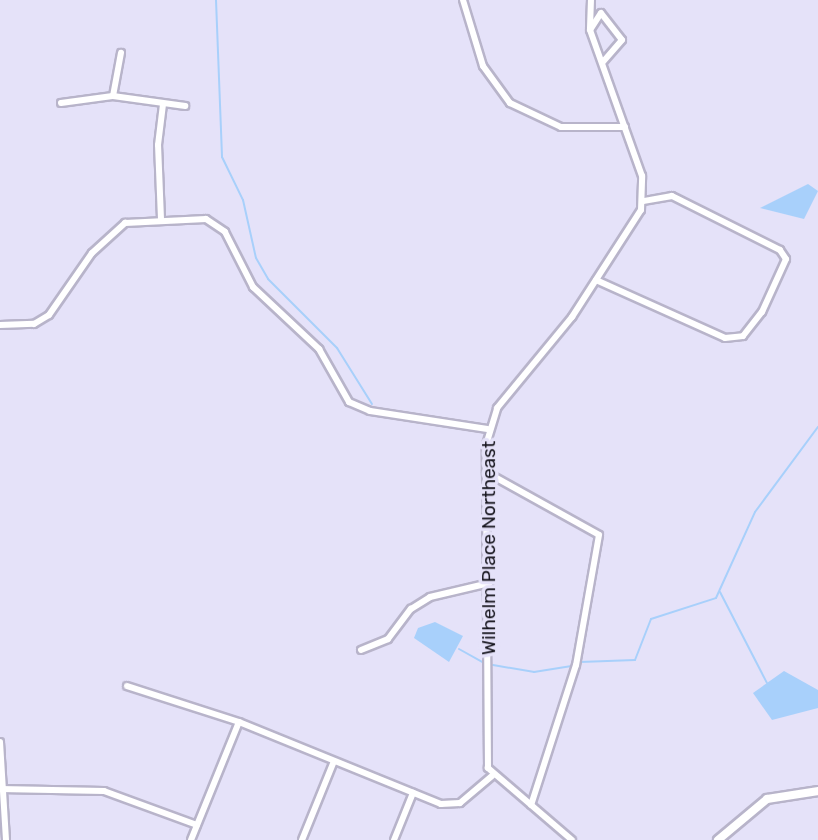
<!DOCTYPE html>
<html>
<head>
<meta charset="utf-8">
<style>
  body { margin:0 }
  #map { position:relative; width:818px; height:840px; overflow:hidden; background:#e5e2f9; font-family:Rubik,sans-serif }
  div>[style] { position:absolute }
  .water>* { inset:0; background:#a8d0fb }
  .stream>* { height:2px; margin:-1px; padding:0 1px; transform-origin:1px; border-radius:1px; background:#a8d0fb }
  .roads { filter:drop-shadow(2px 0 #b8b4ca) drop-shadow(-2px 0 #b8b4ca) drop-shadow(0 2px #b8b4ca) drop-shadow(0 -2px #b8b4ca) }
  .minor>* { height:6px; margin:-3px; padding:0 3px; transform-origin:3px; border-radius:3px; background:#fff }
  .tertiary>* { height:8px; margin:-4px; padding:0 4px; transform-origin:4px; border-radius:4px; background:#fff }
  span { translate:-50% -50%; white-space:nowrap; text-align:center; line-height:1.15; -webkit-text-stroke:7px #e5e2f9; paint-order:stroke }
  .street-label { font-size:19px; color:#15141c }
</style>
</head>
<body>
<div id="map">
  <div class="water">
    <div style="clip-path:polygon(808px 184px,818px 191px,804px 219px,760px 208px)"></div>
    <div style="clip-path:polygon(435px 622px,463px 636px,449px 662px,414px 638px,418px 628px)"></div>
    <div style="clip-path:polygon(784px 671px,818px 690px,818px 708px,772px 720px,753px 693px)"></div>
  </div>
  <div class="stream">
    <div style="left:216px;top:0;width:157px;rotate:87.8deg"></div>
    <div style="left:222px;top:157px;width:48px;rotate:64deg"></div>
    <div style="left:243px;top:200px;width:59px;rotate:77.4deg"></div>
    <div style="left:256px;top:258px;width:24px;rotate:60deg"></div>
    <div style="left:268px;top:279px;width:98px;rotate:45deg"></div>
    <div style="left:337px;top:348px;width:66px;rotate:58deg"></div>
    <div style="left:720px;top:592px;width:102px;rotate:62.7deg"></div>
    <div style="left:459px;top:649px;width:29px;rotate:29deg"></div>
    <div style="left:580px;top:662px;width:55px;rotate:-2.1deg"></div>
    <div style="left:635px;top:660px;width:44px;rotate:-68.7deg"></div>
    <div style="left:651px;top:619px;width:68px;rotate:-17.9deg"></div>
    <div style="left:716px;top:598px;width:94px;rotate:-65.6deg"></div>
    <div style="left:755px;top:512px;width:106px;rotate:-53.5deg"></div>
    <div style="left:493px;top:665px;width:42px;rotate:9.7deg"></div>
    <div style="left:534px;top:672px;width:38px;rotate:-9deg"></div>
  </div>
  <div class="roads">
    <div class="minor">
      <div style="left:463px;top:0;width:69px;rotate:73.1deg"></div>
      <div style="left:483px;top:66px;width:46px;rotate:53.9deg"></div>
      <div style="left:510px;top:103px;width:56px;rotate:25.2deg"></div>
      <div style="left:561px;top:127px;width:64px"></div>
      <div style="left:590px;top:28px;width:28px;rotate:-88deg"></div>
      <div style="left:113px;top:96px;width:44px;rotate:-79.5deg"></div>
      <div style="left:61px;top:103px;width:52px;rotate:-7.7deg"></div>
      <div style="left:113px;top:96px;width:73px;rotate:7.9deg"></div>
      <div style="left:161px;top:219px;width:74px;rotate:-92.3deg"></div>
      <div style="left:158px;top:145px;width:41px;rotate:-83deg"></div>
      <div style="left:596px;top:280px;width:141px;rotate:24.2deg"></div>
      <div style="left:725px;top:338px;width:18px;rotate:-6deg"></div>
      <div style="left:743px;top:336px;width:31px;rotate:-52deg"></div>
      <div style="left:762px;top:312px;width:58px;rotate:-65.6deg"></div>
      <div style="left:786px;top:259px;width:11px;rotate:-124deg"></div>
      <div style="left:780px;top:250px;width:121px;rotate:-153.4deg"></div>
      <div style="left:672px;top:196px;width:28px;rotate:170deg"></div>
      <div style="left:0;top:325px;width:34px;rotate:-2deg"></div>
      <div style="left:34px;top:324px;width:17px;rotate:-31deg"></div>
      <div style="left:49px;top:315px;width:75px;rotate:-55.3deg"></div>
      <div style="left:92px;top:253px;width:45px;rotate:-42.3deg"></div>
      <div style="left:125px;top:223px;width:81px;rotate:-2.8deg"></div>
      <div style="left:206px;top:219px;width:23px;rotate:34deg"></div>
      <div style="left:225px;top:232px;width:62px;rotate:63deg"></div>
      <div style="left:253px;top:287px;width:91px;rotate:43.2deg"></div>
      <div style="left:319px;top:349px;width:61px;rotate:60.5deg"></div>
      <div style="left:349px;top:402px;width:23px;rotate:23deg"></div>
      <div style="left:370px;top:411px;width:119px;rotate:8.7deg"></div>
      <div style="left:486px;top:472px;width:129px;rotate:29.1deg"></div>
      <div style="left:599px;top:535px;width:132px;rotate:100deg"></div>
      <div style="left:576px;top:665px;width:147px;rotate:107.8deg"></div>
      <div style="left:361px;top:650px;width:29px;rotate:-22deg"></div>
      <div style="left:388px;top:639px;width:38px;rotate:-53deg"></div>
      <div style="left:411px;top:609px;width:22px;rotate:-32deg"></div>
      <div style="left:430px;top:597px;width:61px;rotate:-13.3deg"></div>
      <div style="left:127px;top:686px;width:118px;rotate:17.8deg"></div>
      <div style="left:239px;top:722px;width:218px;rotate:22.1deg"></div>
      <div style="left:441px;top:804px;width:19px;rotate:-3deg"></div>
      <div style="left:460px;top:803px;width:42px;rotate:-40.2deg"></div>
      <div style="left:0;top:742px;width:98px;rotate:86.5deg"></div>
      <div style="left:0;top:789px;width:104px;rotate:1.1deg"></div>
      <div style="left:104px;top:791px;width:99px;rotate:20.1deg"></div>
      <div style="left:191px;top:840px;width:127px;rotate:-67.9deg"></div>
      <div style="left:302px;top:840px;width:85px;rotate:-67.9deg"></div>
      <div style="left:394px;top:840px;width:51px;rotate:-68deg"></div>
      <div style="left:572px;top:840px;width:111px;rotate:-139.4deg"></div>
      <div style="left:488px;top:768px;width:323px;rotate:-90.4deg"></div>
      <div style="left:486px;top:445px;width:39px;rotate:-73deg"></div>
      <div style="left:497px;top:408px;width:118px;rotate:-50.5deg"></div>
      <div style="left:572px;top:317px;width:127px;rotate:-57.2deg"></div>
      <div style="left:641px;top:210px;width:34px;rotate:-88deg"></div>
      <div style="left:642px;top:176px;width:155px;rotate:-109.6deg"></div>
      <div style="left:590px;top:30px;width:20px;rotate:-57deg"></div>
      <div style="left:601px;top:13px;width:34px;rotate:52deg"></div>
      <div style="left:622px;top:40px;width:30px;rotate:131deg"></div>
    </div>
    <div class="tertiary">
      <div style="left:718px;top:840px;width:64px;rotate:-39.9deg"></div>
      <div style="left:767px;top:799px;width:52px;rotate:-8.9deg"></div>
    </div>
  </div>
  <div class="street-label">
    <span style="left:489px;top:548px;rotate:-90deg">Wilhelm Place Northeast</span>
  </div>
</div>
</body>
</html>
